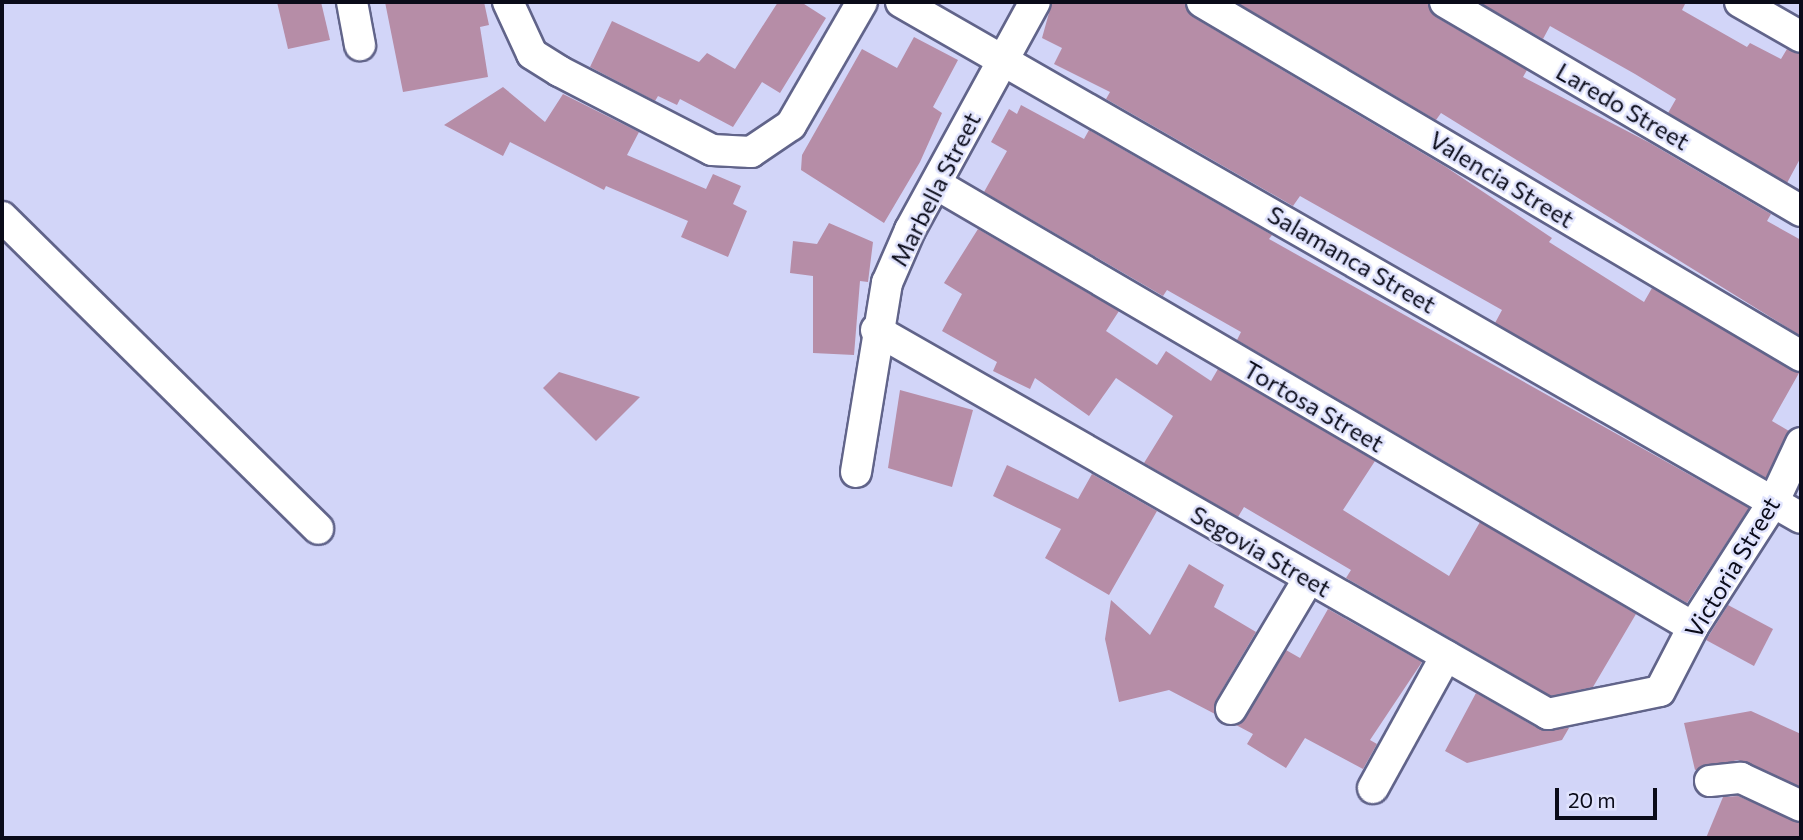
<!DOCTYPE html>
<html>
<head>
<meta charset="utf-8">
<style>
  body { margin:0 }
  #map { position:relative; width:1803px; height:840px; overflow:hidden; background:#d2d5f8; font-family:Commissioner,sans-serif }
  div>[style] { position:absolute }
  .building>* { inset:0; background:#b68da7 }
  .roads { filter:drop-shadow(2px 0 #61648a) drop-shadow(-2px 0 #61648a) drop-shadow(0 2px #61648a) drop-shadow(0 -2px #61648a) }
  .street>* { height:30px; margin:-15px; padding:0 15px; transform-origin:15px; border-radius:15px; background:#fff }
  span { translate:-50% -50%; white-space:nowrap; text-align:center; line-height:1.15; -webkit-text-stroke:5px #e0e3fd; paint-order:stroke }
  .street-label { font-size:24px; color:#0a0b19 }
  .frame { position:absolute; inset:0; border:4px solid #0a0b19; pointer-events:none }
  .scale { position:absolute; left:1555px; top:788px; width:102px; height:32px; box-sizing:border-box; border:4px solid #0a0b19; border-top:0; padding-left:9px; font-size:21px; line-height:24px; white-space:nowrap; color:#0a0b19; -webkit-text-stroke:5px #e0e3fd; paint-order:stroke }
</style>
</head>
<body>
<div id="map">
  <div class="building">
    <div style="clip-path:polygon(277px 2px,321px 2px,330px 40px,288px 49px)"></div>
    <div style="clip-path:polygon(385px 2px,484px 2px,489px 25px,480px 27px,488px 77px,403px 92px)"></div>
    <div style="clip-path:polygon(778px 2px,801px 2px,826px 18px,780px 93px,762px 82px,733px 127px,680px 99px,677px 105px,658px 96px,655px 101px,590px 67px,612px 21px,699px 62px,707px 53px,735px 69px)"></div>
    <div style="clip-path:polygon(1052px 2px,1185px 2px,1193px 17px,1446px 167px,1552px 238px,1549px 242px,1644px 302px,1652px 288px,1799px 373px,1772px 421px,1789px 431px,1766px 478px,1495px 323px,1502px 310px,1300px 196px,1293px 206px,1106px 99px,1110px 92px,1054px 64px,1062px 48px,1042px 38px)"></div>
    <div style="clip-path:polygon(1236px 2px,1428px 2px,1436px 17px,1527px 70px,1523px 77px,1650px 143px,1771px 214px,1767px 221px,1801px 240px,1801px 336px,1441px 113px,1436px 120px)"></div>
    <div style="clip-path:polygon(1479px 2px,1686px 2px,1682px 10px,1747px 47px,1750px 43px,1781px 59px,1787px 49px,1801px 54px,1801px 157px,1787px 183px,1668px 113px,1676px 99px,1635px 74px,1550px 26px,1543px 39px)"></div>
    <div style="clip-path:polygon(914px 37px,958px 60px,933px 107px,942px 113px,920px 162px,884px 223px,801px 170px,802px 155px,862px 49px,897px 68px)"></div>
    <div style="clip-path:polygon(503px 87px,545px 122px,563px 94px,639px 132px,627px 155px,706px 189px,713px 174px,741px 186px,733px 204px,747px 211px,728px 257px,681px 237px,688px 221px,606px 186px,604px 190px,510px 142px,503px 156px,444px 125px)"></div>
    <div style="clip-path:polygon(1021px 105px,1084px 139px,1089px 130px,1272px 235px,1269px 239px,1749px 508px,1687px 603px,1237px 340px,1241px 332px,1167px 290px,1163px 296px,984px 192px,1007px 151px,991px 142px,1009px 109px,1017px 114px)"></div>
    <div style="clip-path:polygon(829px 223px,873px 242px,868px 282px,860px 281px,854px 355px,813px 353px,813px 276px,790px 273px,793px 241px,817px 244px)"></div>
    <div style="clip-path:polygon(978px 229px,1119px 311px,1106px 331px,1157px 365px,1166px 351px,1211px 381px,1218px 369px,1375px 461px,1343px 510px,1449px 576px,1480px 522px,1636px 614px,1593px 687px,1551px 696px,1346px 578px,1351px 570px,1244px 507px,1238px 517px,1144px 463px,1173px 416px,1116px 378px,1089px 416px,1035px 378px,1030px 389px,993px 371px,997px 362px,942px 331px,962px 294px,944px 283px)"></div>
    <div style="clip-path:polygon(559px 372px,640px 397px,596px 441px,543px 388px)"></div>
    <div style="clip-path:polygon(900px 390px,973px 410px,952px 487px,888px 468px)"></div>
    <div style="clip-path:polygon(1007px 465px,1078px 499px,1092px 474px,1157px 511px,1109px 595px,1045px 558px,1061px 529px,993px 496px)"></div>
    <div style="clip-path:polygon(1189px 564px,1224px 585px,1214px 607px,1256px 632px,1216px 700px,1215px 714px,1169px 690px,1119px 702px,1105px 639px,1111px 600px,1150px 635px)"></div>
    <div style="clip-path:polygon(1728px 605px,1773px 629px,1754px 666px,1706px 640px)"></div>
    <div style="clip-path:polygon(1328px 609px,1422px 662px,1370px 740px,1377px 744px,1363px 769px,1305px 738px,1286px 768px,1247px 744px,1253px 734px,1236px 725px,1286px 650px,1300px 658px)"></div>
    <div style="clip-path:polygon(1476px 693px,1539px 729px,1569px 728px,1562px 740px,1467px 763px,1445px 751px)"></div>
    <div style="clip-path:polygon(1751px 711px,1801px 734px,1801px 787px,1738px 760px,1695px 770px,1684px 723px)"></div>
    <div style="clip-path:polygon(1738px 796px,1801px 823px,1801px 838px,1706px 838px,1723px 797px)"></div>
  </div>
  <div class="roads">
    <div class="street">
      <div style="left:352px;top:2px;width:44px;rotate:79.5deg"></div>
      <div style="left:508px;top:2px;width:57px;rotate:65.2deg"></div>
      <div style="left:532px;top:54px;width:32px;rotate:32deg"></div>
      <div style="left:559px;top:71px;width:172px;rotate:27.3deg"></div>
      <div style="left:712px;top:150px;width:39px;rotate:3deg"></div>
      <div style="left:751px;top:152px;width:48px;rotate:-34deg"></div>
      <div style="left:791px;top:125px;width:142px;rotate:-60deg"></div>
      <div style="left:901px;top:2px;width:1037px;rotate:29.83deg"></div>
      <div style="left:1202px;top:2px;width:696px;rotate:30.58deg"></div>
      <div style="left:1445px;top:2px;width:413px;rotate:30.4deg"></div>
      <div style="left:1740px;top:2px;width:70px;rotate:29.8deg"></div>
      <div style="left:936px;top:184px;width:877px;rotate:30.34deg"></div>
      <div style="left:2px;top:217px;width:444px;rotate:44.6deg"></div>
      <div style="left:876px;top:330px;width:774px;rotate:29.74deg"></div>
      <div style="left:1548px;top:714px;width:114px;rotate:-11.6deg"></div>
      <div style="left:1660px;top:691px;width:72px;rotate:-62.7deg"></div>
      <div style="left:1693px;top:627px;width:150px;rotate:-57.3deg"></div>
      <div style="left:1774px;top:501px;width:64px;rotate:-65deg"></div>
      <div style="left:856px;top:472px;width:192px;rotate:-80.7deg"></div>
      <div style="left:887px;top:283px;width:58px;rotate:-66.5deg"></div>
      <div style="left:910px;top:230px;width:260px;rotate:-61.3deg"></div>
      <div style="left:1231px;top:709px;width:152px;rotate:-59.2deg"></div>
      <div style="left:1710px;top:781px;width:31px;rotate:-6deg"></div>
      <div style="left:1741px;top:778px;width:66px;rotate:25deg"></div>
      <div style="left:1373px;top:788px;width:151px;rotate:-61.1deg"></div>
    </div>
  </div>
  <div class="street-label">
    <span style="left:1623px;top:106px;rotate:30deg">Laredo Street</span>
    <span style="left:1502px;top:179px;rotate:31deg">Valencia Street</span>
    <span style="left:935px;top:189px;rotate:-63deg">Marbella Street</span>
    <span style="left:1352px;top:259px;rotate:30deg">Salamanca Street</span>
    <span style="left:1314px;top:406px;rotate:30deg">Tortosa Street</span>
    <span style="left:1261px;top:551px;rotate:30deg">Segovia Street</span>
    <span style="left:1732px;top:567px;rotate:-59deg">Victoria Street</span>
  </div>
  <div class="frame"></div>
  <div class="scale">20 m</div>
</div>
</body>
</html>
